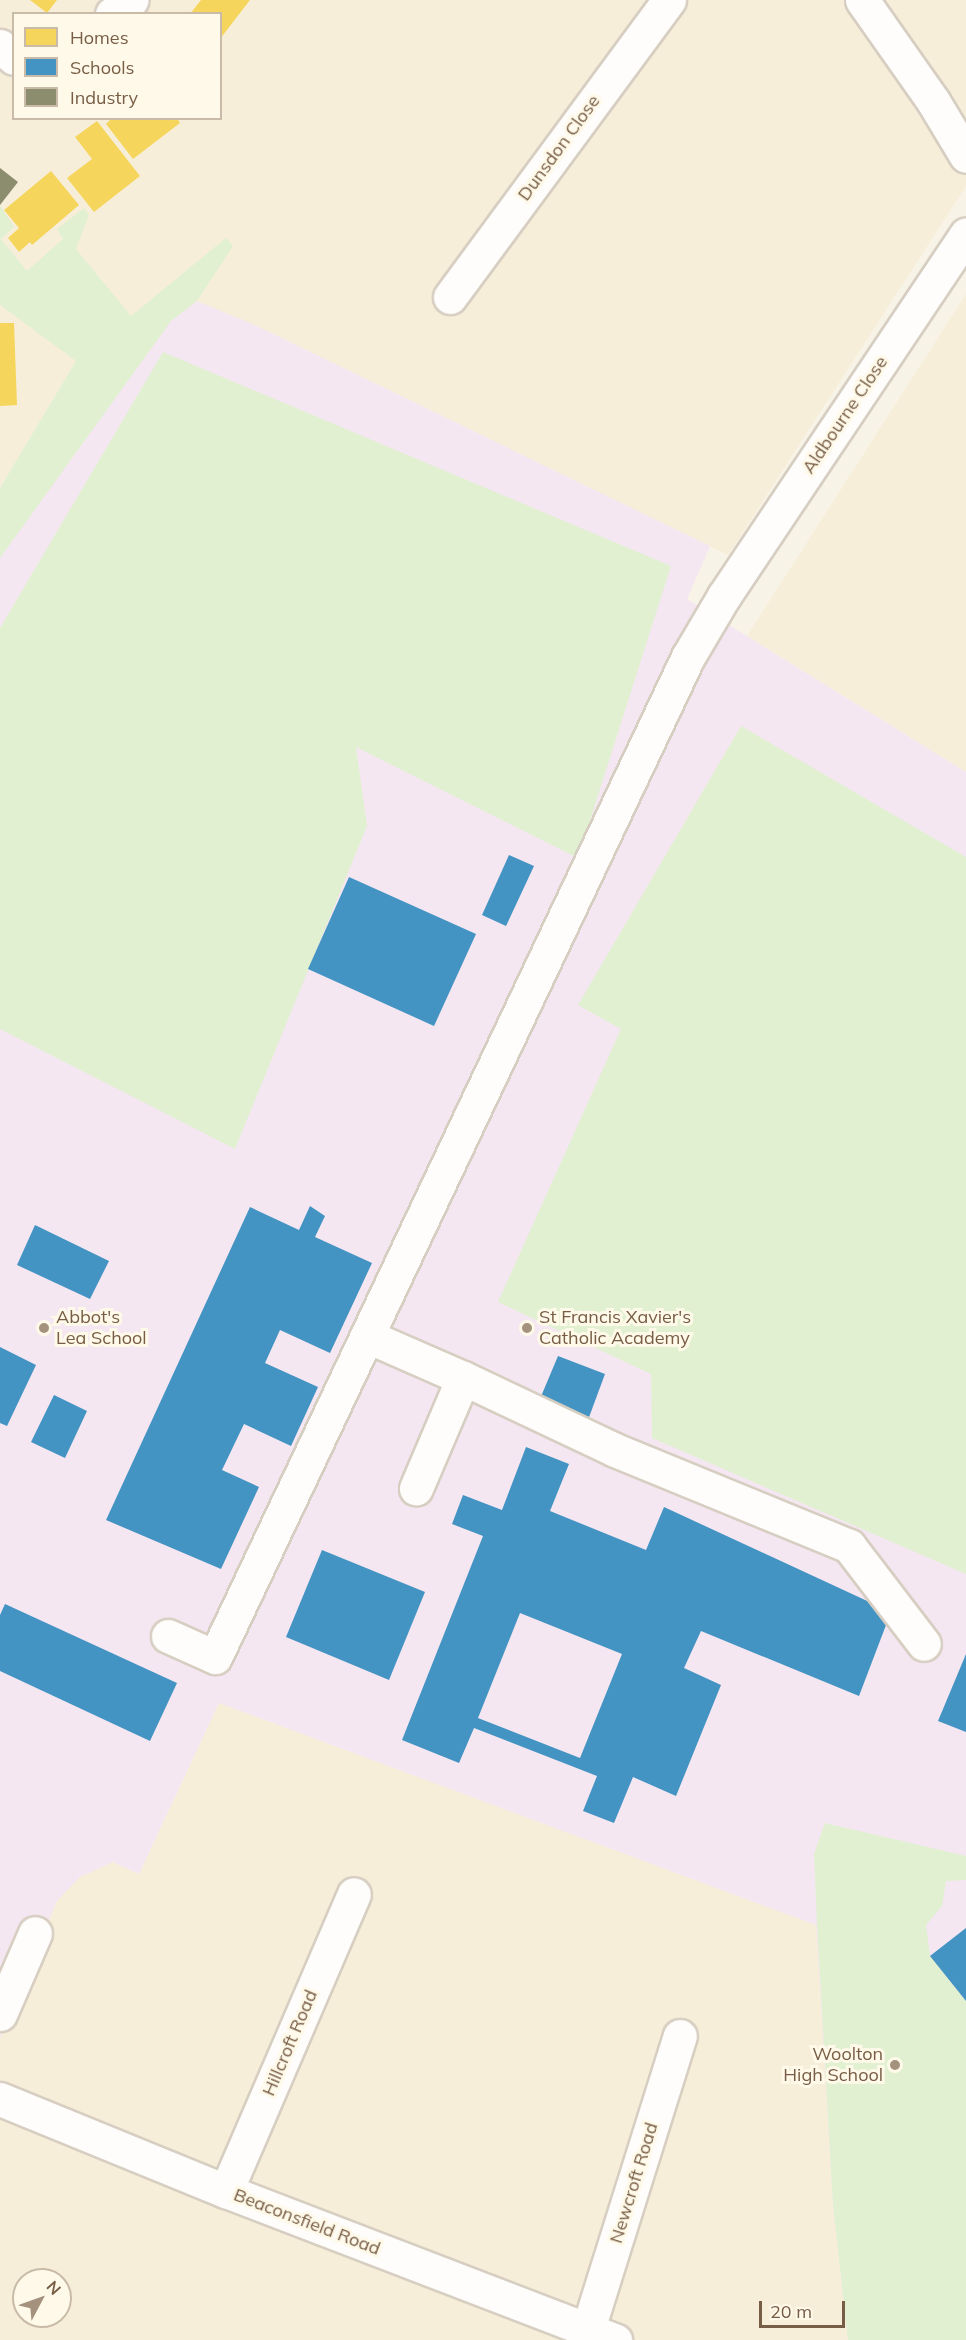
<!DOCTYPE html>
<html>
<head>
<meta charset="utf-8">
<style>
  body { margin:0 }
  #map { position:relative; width:966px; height:2340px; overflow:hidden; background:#f8f3e7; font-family:Mulish,sans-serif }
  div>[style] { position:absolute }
  .residential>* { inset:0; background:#f7eed9 }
  .education>* { inset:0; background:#f5e7f1 }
  .green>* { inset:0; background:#e0f0d0 }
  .homes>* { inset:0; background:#f6d55c }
  .schools>* { inset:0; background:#4393c3 }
  .industry>* { inset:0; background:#8c8c6e }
  .roads { filter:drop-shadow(2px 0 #d7cec2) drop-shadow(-2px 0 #d7cec2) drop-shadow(0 2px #d7cec2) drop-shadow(0 -2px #d7cec2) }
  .minor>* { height:33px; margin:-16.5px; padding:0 16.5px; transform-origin:16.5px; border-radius:16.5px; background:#fefdfb }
  .dots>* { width:16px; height:16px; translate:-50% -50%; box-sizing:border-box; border:3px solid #fff9e9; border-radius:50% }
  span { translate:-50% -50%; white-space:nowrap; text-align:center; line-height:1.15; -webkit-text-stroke:6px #fff9e9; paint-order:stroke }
  .street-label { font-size:18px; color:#775d45 }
  .poi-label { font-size:18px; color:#775d45 }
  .left { translate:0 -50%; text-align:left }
  .right { translate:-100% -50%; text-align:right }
  .legend { position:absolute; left:12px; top:12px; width:210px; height:108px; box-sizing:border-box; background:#fff9e9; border:2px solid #c9bba7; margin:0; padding:8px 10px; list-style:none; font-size:18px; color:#775d45 }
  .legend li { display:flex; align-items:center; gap:12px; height:30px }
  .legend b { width:30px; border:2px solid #c9bba7 }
  .north { position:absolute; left:12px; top:2268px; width:60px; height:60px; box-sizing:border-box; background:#fff9e9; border:2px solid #c9bba7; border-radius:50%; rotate:49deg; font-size:16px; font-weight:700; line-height:24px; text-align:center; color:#775d45 }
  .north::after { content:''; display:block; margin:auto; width:21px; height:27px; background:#a4927e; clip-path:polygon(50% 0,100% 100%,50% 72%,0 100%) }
  .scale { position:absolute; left:759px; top:2301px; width:86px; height:27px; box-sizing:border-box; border:3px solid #775d45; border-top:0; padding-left:8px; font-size:18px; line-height:21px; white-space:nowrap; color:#775d45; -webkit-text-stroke:4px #fff9e9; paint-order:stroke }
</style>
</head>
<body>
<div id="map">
  <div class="residential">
    <div style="clip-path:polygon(evenodd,0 0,966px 0,966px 186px,728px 555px,255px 325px,76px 361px,0 488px,0 0,14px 14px,220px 14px,220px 118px,14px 118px,14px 14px)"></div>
    <div style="clip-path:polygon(966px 294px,966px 772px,747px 636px)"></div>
    <div style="clip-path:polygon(evenodd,219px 1703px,817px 1925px,833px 2205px,848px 2340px,0 2340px,0 2038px,57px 1901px,80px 1877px,113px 1862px,139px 1874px,219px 1703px,24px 2280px,60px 2280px,60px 2316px,24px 2316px,24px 2280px)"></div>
  </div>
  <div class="education">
    <div style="clip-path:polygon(197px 301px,255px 325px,710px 546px,687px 599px,966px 772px,966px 2340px,848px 2340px,833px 2205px,816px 1925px,219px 1703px,139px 1874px,113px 1862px,80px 1877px,57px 1901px,0 2038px,0 488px,131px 316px)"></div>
  </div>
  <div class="green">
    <div style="clip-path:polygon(0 205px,14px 227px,1px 239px,27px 271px,63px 239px,57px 229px,84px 208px,89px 215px,76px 249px,131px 316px,226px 238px,233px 246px,197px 301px,171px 321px,0 558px,0 488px,76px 361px,0 305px)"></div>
    <div style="clip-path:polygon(163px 352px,671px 566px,578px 858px,356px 747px,367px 826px,235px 1149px,0 1029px,0 628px)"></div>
    <div style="clip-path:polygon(741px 726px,966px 857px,966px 1574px,652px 1438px,651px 1374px,498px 1302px,621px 1029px,578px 1005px)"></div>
    <div style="clip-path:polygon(825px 1823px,966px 1856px,966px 1880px,946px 1881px,942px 1906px,926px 1925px,930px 1956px,966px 2001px,966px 2340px,848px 2340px,833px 2205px,817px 1925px,814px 1854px)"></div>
  </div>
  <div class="homes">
    <div style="clip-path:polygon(30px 0,57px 0,47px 13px)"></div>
    <div style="clip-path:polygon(201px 0,250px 0,220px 39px,220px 14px,190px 14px)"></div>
    <div style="clip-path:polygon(112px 118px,177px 118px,180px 123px,133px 159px,106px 124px)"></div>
    <div style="clip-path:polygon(97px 121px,140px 176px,94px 212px,67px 178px,92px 159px,75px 137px)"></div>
    <div style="clip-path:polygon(51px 171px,79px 205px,32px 245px,30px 242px,19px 252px,8px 238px,19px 228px,4px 210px)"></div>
    <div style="clip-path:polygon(0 323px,14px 323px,17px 405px,0 406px)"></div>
  </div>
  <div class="schools">
    <div style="clip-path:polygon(509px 855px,534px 866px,506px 926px,482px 915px)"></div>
    <div style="clip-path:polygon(349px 877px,476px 934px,434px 1026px,308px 969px)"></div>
    <div style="clip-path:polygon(310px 1206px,325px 1216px,315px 1237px,372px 1263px,330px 1353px,280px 1330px,265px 1363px,318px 1387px,291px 1446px,244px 1424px,222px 1470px,259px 1487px,221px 1569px,106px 1520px,250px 1207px,299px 1230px)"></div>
    <div style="clip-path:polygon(35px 1225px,109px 1261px,90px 1299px,17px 1265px)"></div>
    <div style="clip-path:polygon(0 1347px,36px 1365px,7px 1426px,0 1423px)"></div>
    <div style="clip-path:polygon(558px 1356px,605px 1374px,585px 1428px,537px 1406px)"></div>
    <div style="clip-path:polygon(54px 1395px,87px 1411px,65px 1458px,31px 1442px)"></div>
    <div style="clip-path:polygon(evenodd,526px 1447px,569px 1464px,550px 1511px,646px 1550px,664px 1507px,891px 1612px,859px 1696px,701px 1631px,684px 1668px,721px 1685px,676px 1796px,633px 1777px,614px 1823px,583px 1811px,597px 1776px,474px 1728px,459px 1763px,402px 1740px,483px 1536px,452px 1524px,463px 1495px,502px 1510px,526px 1447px,520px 1613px,622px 1654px,580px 1758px,478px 1718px,520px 1613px)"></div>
    <div style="clip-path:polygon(322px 1550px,425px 1592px,389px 1680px,286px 1637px)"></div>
    <div style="clip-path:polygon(5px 1604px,177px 1683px,150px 1741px,0 1671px,0 1615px)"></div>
    <div style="clip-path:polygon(966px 1654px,966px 1732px,938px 1721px)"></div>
    <div style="clip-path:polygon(966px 1928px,966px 2001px,930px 1956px)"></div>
  </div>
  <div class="industry">
    <div style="clip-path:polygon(0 168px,18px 182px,0 205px)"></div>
  </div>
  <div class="roads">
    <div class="minor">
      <div style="left:862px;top:0;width:123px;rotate:54.9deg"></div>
      <div style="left:933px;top:101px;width:64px;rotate:59deg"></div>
      <div style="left:112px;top:14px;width:24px;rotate:-36deg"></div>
      <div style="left:0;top:46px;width:18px;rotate:41deg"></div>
      <div style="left:450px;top:297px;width:369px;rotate:-53.6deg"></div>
      <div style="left:367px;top:1336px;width:105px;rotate:23.6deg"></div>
      <div style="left:463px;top:1378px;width:120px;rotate:113.1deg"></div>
      <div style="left:463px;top:1378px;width:168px;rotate:25.3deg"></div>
      <div style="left:615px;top:1450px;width:253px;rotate:22.3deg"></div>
      <div style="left:849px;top:1546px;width:123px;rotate:52.6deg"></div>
      <div style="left:168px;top:1636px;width:51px;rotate:24.1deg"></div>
      <div style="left:215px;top:1657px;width:1106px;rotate:-64.69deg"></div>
      <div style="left:688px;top:657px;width:71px;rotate:-59.5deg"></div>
      <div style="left:724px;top:596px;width:435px;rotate:-56.2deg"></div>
      <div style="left:0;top:2014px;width:88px;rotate:-66.6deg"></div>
      <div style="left:0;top:2099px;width:244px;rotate:22.2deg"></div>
      <div style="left:226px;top:2191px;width:417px;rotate:21deg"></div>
      <div style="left:226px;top:2191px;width:323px;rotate:-66.7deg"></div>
      <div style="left:588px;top:2329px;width:307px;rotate:-72.6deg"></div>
    </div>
  </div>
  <div class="dots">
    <div style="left:44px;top:1328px;background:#a4927e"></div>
    <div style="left:527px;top:1328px;background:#a4927e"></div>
    <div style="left:895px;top:2065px;background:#a4927e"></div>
  </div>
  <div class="street-label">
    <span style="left:559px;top:148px;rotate:-54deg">Dunsdon Close</span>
    <span style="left:845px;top:415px;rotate:-56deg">Aldbourne Close</span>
    <span style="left:290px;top:2043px;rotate:-67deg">Hillcroft Road</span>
    <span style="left:634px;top:2183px;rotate:-73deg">Newcroft Road</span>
    <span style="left:307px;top:2222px;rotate:21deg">Beaconsfield Road</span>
  </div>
  <div class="poi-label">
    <span class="left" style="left:56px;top:1328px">Abbot's<br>Lea School</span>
    <span class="left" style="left:539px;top:1328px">St Francis Xavier's<br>Catholic Academy</span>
    <span class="right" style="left:883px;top:2065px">Woolton<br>High School</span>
  </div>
  <ul class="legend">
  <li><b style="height:16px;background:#f6d55c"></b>Homes</li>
  <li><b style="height:16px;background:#4393c3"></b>Schools</li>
  <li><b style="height:16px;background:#8c8c6e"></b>Industry</li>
  </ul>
  <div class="north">N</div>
  <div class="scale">20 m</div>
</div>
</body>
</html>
